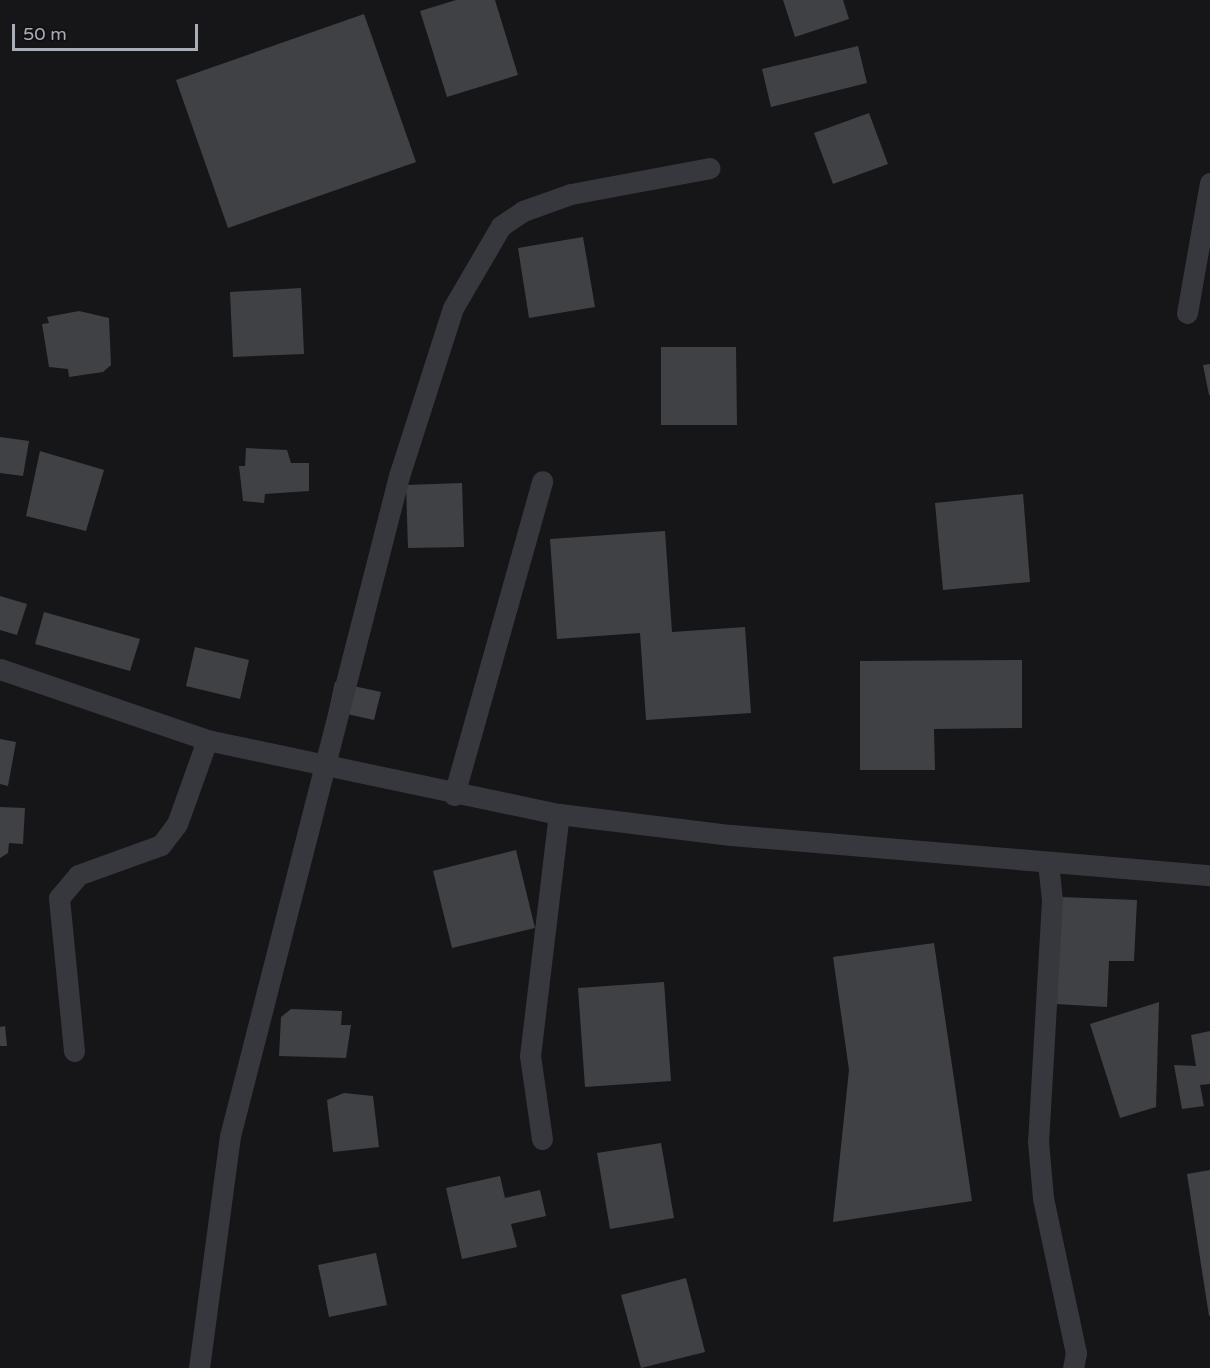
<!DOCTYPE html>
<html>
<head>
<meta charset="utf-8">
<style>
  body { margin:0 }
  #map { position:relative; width:1210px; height:1368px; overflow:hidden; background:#161618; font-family:"Varela Round",sans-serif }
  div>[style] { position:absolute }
  .building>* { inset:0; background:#404145 }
  .minor>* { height:21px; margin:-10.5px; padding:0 10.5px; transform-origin:10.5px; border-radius:10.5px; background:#37383d }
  span { translate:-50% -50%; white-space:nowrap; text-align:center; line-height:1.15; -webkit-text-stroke:4.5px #111113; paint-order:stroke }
  .scale { position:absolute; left:12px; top:24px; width:186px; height:27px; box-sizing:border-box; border:3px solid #a8adb8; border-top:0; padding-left:8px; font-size:18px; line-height:21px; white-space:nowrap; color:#a8adb8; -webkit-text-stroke:4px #111113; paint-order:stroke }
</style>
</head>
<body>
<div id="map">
  <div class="building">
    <div style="clip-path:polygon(456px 0,495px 0,518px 75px,447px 97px,420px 11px)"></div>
    <div style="clip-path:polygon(783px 0,843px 0,849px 19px,795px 37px)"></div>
    <div style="clip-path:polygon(364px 14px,416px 162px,228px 228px,176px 80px)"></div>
    <div style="clip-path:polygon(858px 46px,867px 83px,771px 107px,762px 69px)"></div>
    <div style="clip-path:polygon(869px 113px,888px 164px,833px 184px,814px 133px)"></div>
    <div style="clip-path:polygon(583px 237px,595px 307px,529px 318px,518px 248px)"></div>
    <div style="clip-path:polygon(301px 288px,304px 354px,233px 357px,230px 292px)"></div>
    <div style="clip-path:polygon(79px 311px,109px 318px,111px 365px,103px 372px,69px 377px,68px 369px,49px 367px,42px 324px,49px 323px,47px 317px)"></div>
    <div style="clip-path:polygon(661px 347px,736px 347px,737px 425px,661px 425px)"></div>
    <div style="clip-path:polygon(1210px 364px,1210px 395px,1209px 395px,1203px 365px)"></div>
    <div style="clip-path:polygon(0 437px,29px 441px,23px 476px,0 473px)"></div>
    <div style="clip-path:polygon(246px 448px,287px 450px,291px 463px,309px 463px,309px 491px,265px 494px,264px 503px,243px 501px,239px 466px,245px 466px)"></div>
    <div style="clip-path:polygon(40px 451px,104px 470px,86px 531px,26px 516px)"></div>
    <div style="clip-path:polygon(462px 483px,464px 547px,408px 548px,406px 485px)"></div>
    <div style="clip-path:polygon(1023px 494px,1030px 582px,943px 590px,935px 503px)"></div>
    <div style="clip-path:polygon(665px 531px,672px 632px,745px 627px,751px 713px,646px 720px,640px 633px,557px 639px,550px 539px)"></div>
    <div style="clip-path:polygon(0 596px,27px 604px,17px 635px,0 630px)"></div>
    <div style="clip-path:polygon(44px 612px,140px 639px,130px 671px,35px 644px)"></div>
    <div style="clip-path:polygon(195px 647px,249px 660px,240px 699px,186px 686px)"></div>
    <div style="clip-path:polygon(1022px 660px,1022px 728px,934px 729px,935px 770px,860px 770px,860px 661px)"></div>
    <div style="clip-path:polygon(335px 682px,381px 692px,374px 720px,329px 710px)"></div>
    <div style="clip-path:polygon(0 739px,16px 742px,8px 786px,0 784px)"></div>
    <div style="clip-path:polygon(0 807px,25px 808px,23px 844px,9px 843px,8px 853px,0 858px)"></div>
    <div style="clip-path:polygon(516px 850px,535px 928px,452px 948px,433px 871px)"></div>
    <div style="clip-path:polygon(1061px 897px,1137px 900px,1134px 961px,1109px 961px,1107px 1007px,1056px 1004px)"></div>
    <div style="clip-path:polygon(934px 943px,972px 1201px,833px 1222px,849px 1070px,833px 957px)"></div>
    <div style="clip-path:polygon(664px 982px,671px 1081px,585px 1087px,578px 988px)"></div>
    <div style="clip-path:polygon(1159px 1002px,1156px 1107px,1120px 1118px,1090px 1024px)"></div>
    <div style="clip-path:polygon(291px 1009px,342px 1011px,341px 1025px,351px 1025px,346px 1058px,279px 1056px,281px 1017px)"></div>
    <div style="clip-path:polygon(5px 1026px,7px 1046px,0 1046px,0 1027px)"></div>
    <div style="clip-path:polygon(1210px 1031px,1210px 1084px,1200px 1085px,1204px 1106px,1182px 1109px,1174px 1065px,1196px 1066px,1191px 1035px)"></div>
    <div style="clip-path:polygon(344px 1093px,373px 1096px,379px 1147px,333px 1152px,327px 1100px)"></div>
    <div style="clip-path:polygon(661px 1143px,674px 1218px,610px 1229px,597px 1153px)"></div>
    <div style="clip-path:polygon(1210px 1170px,1210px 1316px,1209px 1316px,1187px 1174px)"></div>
    <div style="clip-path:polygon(500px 1176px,505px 1198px,540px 1190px,546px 1216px,511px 1224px,517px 1247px,462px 1259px,446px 1188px)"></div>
    <div style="clip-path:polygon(376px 1253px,387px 1305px,329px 1317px,318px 1265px)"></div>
    <div style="clip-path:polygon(686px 1278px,705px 1352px,641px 1368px,621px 1295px)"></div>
  </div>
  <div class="minor">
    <div style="left:1187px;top:313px;width:132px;rotate:-80deg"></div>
    <div style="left:0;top:669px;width:219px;rotate:18.9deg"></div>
    <div style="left:207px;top:740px;width:360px;rotate:11.9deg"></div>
    <div style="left:559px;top:814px;width:173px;rotate:7deg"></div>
    <div style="left:731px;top:835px;width:481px;rotate:4.8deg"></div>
    <div style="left:454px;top:795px;width:326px;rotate:-74.3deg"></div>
    <div style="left:1048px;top:862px;width:38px;rotate:84deg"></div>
    <div style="left:1052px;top:900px;width:241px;rotate:93.3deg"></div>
    <div style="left:1038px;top:1141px;width:57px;rotate:85deg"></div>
    <div style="left:1043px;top:1198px;width:158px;rotate:78deg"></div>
    <div style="left:1076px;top:1353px;width:15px;rotate:101deg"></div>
    <div style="left:74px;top:1051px;width:154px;rotate:-95.6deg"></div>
    <div style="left:59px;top:898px;width:30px;rotate:-50deg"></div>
    <div style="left:78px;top:875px;width:88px;rotate:-19.9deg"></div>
    <div style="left:161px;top:845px;width:26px;rotate:-53deg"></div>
    <div style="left:177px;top:824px;width:89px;rotate:-70.3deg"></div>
    <div style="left:542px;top:1139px;width:84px;rotate:-98.2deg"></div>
    <div style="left:530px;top:1056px;width:244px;rotate:-83.2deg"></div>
    <div style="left:199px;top:1368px;width:234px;rotate:-82.4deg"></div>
    <div style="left:230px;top:1136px;width:681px;rotate:-75.64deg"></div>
    <div style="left:399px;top:476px;width:176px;rotate:-72.2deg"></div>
    <div style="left:453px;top:308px;width:95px;rotate:-59.7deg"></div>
    <div style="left:501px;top:226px;width:27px;rotate:-34deg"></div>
    <div style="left:523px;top:211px;width:51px;rotate:-19.5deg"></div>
    <div style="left:571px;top:194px;width:141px;rotate:-10.6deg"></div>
  </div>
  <div class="scale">50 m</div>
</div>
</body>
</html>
